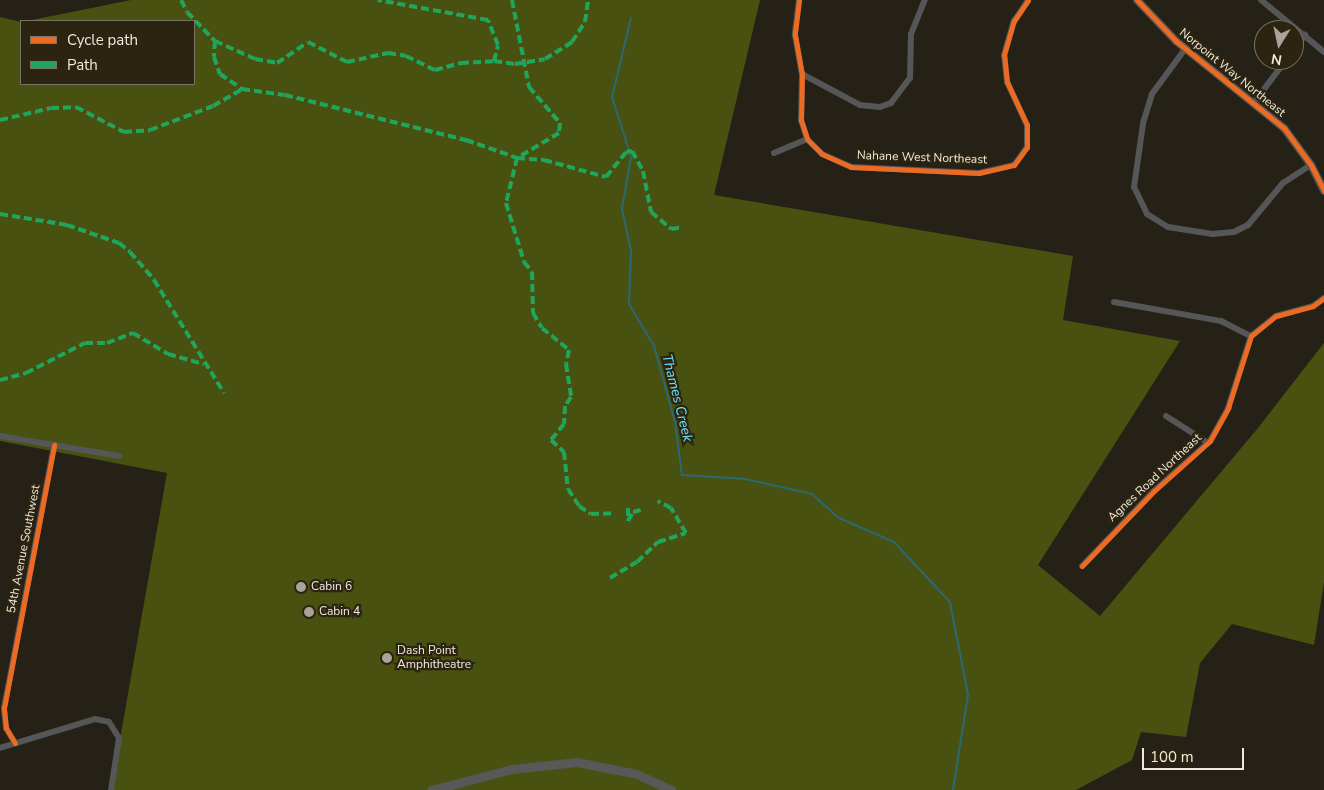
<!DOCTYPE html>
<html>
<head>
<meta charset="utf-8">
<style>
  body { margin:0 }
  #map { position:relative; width:1324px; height:790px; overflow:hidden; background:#262116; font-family:"Nunito Sans",sans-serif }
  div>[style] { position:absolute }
  .forest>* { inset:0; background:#485110 }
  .stream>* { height:2px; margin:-1px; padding:0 1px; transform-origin:1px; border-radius:1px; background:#2b6972 }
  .minor>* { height:6px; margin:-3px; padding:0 3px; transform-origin:3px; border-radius:3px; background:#555657 }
  .tertiary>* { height:8px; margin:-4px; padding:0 4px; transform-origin:4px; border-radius:4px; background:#555657 }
  .secondary>* { height:9px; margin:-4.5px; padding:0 4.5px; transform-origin:4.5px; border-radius:4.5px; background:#575857 }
  .quiet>* { height:4px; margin-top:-2px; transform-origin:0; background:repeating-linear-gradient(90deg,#20a55d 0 8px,transparent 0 12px) }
  .cycleway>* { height:5px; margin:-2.5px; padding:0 2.5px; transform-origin:2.5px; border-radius:2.5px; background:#ed6a23 }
  .dots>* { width:14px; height:14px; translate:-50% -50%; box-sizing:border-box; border:2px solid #2c2310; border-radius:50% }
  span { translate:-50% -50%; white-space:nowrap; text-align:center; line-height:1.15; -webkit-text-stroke:4.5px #2c2310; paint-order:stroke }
  .street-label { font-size:12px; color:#f0eade }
  .poi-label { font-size:12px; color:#f0eade }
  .left { translate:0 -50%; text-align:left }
  .water-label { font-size:14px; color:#67e9fd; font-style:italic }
  .legend { position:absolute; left:20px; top:20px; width:175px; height:65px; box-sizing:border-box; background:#2c2310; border:1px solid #7a7362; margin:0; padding:6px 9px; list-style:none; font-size:15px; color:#f0eade }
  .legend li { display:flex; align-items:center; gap:10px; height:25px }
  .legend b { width:25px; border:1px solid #7a7362 }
  .north { position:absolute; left:1254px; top:20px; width:50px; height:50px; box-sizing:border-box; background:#2c2310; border:1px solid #7a7362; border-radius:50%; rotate:190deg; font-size:14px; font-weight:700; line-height:20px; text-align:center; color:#f0eade }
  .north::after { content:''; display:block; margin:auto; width:18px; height:22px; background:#a9a498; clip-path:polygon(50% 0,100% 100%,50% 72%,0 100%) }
  .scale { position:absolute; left:1142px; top:748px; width:102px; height:22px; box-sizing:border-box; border:2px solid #f0eade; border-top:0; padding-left:6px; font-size:15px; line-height:18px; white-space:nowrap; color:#f0eade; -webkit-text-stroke:4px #2c2310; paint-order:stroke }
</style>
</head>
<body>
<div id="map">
  <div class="forest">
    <div style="clip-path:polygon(131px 0,760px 0,714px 195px,1073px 256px,1063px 320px,1180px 341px,1038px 565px,1100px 616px,1258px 428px,1324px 343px,1324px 582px,1314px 645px,1232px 624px,1200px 663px,1186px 737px,1141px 732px,1132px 760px,1076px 790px,111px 790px,167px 473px,0 441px,0 17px,21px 22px,21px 84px,194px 84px,194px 21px,27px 21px)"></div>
  </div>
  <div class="stream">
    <div style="left:631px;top:18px;width:81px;rotate:103.5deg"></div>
    <div style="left:612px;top:97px;width:63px;rotate:72.4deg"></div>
    <div style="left:631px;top:157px;width:53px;rotate:99.8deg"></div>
    <div style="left:622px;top:209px;width:43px;rotate:77.9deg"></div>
    <div style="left:631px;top:251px;width:53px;rotate:92.2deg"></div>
    <div style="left:629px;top:304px;width:49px;rotate:59.2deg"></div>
    <div style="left:654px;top:346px;width:79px;rotate:74.6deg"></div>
    <div style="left:675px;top:422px;width:53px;rotate:82.5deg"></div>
    <div style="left:682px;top:475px;width:63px;rotate:3.6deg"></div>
    <div style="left:745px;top:479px;width:69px;rotate:12.6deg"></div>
    <div style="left:812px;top:494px;width:36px;rotate:42deg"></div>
    <div style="left:839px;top:518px;width:60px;rotate:23.6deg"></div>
    <div style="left:894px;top:542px;width:82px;rotate:47deg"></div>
    <div style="left:950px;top:602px;width:95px;rotate:79deg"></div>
    <div style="left:968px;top:695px;width:96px;rotate:99deg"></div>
  </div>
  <div class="minor">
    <div style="left:799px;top:0;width:35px;rotate:97deg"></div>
    <div style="left:795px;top:35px;width:40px;rotate:80deg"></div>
    <div style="left:802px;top:74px;width:46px;rotate:91.2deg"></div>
    <div style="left:801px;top:120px;width:20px;rotate:72deg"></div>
    <div style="left:807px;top:139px;width:21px;rotate:45deg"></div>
    <div style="left:822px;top:154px;width:32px;rotate:24deg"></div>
    <div style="left:851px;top:167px;width:128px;rotate:2.7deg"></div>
    <div style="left:979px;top:173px;width:36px;rotate:-13deg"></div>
    <div style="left:1014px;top:165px;width:22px;rotate:-54deg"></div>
    <div style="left:1027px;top:147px;width:22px;rotate:-90deg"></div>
    <div style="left:1027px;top:125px;width:47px;rotate:-114.9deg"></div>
    <div style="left:1007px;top:82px;width:27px;rotate:-96deg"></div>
    <div style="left:1004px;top:55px;width:35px;rotate:-74deg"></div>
    <div style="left:1014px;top:21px;width:25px;rotate:-56deg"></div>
    <div style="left:1261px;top:0;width:82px;rotate:39.5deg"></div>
    <div style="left:1185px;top:49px;width:56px;rotate:126.3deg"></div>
    <div style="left:1152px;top:94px;width:31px;rotate:107deg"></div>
    <div style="left:1143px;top:124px;width:64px;rotate:98.1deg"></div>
    <div style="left:1134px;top:187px;width:30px;rotate:64deg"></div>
    <div style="left:1147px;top:214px;width:25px;rotate:32deg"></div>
    <div style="left:1168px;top:227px;width:45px;rotate:9deg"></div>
    <div style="left:1212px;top:234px;width:22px;rotate:-5deg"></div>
    <div style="left:1234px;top:232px;width:16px;rotate:-27deg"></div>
    <div style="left:1248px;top:225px;width:55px;rotate:-50.2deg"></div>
    <div style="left:1283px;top:183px;width:33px;rotate:-33deg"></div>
    <div style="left:1294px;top:50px;width:19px;rotate:-54deg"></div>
    <div style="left:802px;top:74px;width:66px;rotate:28.1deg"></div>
    <div style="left:860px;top:105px;width:20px;rotate:6deg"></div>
    <div style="left:880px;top:107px;width:12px;rotate:-20deg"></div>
    <div style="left:891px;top:103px;width:31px;rotate:-53deg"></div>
    <div style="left:910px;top:78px;width:44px;rotate:-88.7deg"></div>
    <div style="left:911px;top:34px;width:37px;rotate:-68deg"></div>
    <div style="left:1255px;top:101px;width:51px;rotate:-52.9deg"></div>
    <div style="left:774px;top:153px;width:36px;rotate:-23deg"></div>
    <div style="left:1114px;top:302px;width:109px;rotate:10.1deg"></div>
    <div style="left:1221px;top:321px;width:34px;rotate:27deg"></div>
    <div style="left:1166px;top:416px;width:50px;rotate:32.7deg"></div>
    <div style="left:0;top:436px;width:121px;rotate:9.5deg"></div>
    <div style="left:1082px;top:566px;width:104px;rotate:-46.2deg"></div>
    <div style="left:1154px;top:491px;width:75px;rotate:-41.8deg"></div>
    <div style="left:1210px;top:441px;width:38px;rotate:-61deg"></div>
    <div style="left:1228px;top:408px;width:76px;rotate:-72.3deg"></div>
    <div style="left:1251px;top:336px;width:32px;rotate:-39deg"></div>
    <div style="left:1276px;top:316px;width:38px;rotate:-15deg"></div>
    <div style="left:1313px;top:306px;width:14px;rotate:-36deg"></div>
    <div style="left:15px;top:743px;width:17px;rotate:-121deg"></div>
    <div style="left:6px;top:728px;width:20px;rotate:-96deg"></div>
    <div style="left:4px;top:708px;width:268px;rotate:-79.2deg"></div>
    <div style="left:0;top:748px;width:99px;rotate:-17deg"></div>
    <div style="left:95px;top:719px;width:14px;rotate:12deg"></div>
    <div style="left:109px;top:722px;width:19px;rotate:58deg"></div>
    <div style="left:119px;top:738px;width:53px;rotate:98.7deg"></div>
  </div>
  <div class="tertiary">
    <div style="left:1137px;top:0;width:57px;rotate:46.4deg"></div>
    <div style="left:1176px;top:41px;width:139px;rotate:38.9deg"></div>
    <div style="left:1284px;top:128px;width:46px;rotate:53.9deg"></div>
    <div style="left:1311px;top:165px;width:29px;rotate:63deg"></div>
  </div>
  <div class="secondary">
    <div style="left:431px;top:790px;width:84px;rotate:-14.5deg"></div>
    <div style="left:512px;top:769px;width:65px;rotate:-6.1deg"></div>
    <div style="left:577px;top:762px;width:61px;rotate:11.3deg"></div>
    <div style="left:637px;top:774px;width:38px;rotate:25deg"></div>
  </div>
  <div class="quiet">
    <div style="left:181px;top:0;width:13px;rotate:63deg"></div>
    <div style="left:187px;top:12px;width:40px;rotate:46deg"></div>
    <div style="left:215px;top:41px;width:16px;rotate:94deg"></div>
    <div style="left:214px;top:57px;width:18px;rotate:71deg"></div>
    <div style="left:220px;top:74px;width:27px;rotate:34deg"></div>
    <div style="left:512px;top:0;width:89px;rotate:78.9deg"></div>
    <div style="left:529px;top:87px;width:48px;rotate:49.3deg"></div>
    <div style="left:560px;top:123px;width:10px;rotate:96deg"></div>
    <div style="left:559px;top:133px;width:49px;rotate:149.2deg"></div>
    <div style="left:517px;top:158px;width:46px;rotate:103.7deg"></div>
    <div style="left:506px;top:203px;width:62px;rotate:73deg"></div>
    <div style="left:524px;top:262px;width:13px;rotate:51deg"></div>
    <div style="left:532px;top:272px;width:41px;rotate:88.6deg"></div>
    <div style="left:533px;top:313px;width:17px;rotate:59deg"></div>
    <div style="left:542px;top:328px;width:35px;rotate:39deg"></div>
    <div style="left:569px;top:350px;width:14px;rotate:102deg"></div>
    <div style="left:566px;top:364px;width:33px;rotate:81deg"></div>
    <div style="left:571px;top:397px;width:11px;rotate:124deg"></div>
    <div style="left:565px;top:406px;width:18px;rotate:93deg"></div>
    <div style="left:564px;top:424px;width:21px;rotate:129deg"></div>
    <div style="left:551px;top:440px;width:18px;rotate:43deg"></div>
    <div style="left:564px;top:452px;width:37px;rotate:84deg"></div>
    <div style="left:568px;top:489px;width:20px;rotate:57deg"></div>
    <div style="left:579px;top:506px;width:14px;rotate:34deg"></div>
    <div style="left:591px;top:514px;width:24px;rotate:-2deg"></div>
    <div style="left:215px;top:41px;width:44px;rotate:24.2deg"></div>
    <div style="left:255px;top:59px;width:22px;rotate:10deg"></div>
    <div style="left:277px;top:63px;width:37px;rotate:-34deg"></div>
    <div style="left:308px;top:42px;width:44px;rotate:27.1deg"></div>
    <div style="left:347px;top:62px;width:42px;rotate:-12.4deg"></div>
    <div style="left:388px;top:53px;width:18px;rotate:9deg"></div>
    <div style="left:406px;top:56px;width:32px;rotate:26deg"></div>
    <div style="left:435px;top:70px;width:27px;rotate:-15deg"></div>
    <div style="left:461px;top:63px;width:33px;rotate:-3deg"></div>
    <div style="left:494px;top:61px;width:16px;rotate:-76deg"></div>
    <div style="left:498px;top:45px;width:27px;rotate:-112deg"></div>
    <div style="left:488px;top:20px;width:112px;rotate:-169.7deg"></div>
    <div style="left:494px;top:61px;width:21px;rotate:8deg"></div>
    <div style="left:515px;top:64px;width:30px;rotate:-9deg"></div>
    <div style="left:545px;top:59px;width:32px;rotate:-32deg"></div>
    <div style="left:572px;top:42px;width:24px;rotate:-57deg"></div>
    <div style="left:585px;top:22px;width:22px;rotate:-82deg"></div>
    <div style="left:0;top:120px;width:52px;rotate:-13.2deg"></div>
    <div style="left:51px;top:108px;width:25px;rotate:-2deg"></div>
    <div style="left:76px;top:107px;width:54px;rotate:27.5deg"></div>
    <div style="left:124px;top:132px;width:26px;rotate:-4deg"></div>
    <div style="left:150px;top:130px;width:67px;rotate:-20.9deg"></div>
    <div style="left:213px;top:106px;width:34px;rotate:-30deg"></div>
    <div style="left:242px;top:89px;width:43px;rotate:7.9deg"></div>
    <div style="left:285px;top:95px;width:187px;rotate:14deg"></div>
    <div style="left:466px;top:140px;width:54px;rotate:19.4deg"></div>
    <div style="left:517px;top:158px;width:27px;rotate:4deg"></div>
    <div style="left:544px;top:160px;width:64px;rotate:15.3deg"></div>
    <div style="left:606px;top:177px;width:32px;rotate:-51deg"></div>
    <div style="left:626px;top:152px;width:6px;rotate:-9deg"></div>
    <div style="left:632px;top:151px;width:23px;rotate:61deg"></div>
    <div style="left:643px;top:171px;width:42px;rotate:79deg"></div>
    <div style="left:651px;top:212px;width:26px;rotate:40deg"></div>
    <div style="left:671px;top:229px;width:12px;rotate:-9deg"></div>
    <div style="left:0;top:214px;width:68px;rotate:9.3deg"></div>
    <div style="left:67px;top:225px;width:55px;rotate:19.1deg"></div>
    <div style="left:119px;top:243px;width:14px;rotate:39deg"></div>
    <div style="left:130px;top:252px;width:37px;rotate:49deg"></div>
    <div style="left:154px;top:280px;width:133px;rotate:58.2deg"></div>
    <div style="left:668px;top:369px;width:1px"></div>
    <div style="left:0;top:380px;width:27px;rotate:-15deg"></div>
    <div style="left:26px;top:373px;width:66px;rotate:-27deg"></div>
    <div style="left:85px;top:343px;width:22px"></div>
    <div style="left:107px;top:343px;width:28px;rotate:-21deg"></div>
    <div style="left:133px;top:333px;width:41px;rotate:31deg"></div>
    <div style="left:168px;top:354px;width:37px;rotate:16deg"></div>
    <div style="left:628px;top:508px;width:13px;rotate:90deg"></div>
    <div style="left:628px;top:521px;width:10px;rotate:-61deg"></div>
    <div style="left:633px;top:512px;width:8px;rotate:-14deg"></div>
    <div style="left:610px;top:578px;width:31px;rotate:-31deg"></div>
    <div style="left:637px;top:562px;width:29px;rotate:-44deg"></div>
    <div style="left:658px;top:542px;width:29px;rotate:-18deg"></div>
    <div style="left:686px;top:533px;width:29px;rotate:-121deg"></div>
    <div style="left:671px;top:508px;width:15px;rotate:-152deg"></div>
  </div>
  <div class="cycleway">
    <div style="left:799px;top:0;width:35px;rotate:97deg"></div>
    <div style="left:795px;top:35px;width:40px;rotate:80deg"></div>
    <div style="left:802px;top:74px;width:46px;rotate:91.2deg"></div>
    <div style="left:801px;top:120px;width:20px;rotate:72deg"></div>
    <div style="left:807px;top:139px;width:21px;rotate:45deg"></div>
    <div style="left:822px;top:154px;width:32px;rotate:24deg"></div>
    <div style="left:851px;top:167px;width:128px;rotate:2.7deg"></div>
    <div style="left:979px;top:173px;width:36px;rotate:-13deg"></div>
    <div style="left:1014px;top:165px;width:22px;rotate:-54deg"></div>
    <div style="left:1027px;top:147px;width:22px;rotate:-90deg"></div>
    <div style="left:1027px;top:125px;width:47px;rotate:-114.9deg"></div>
    <div style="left:1007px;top:82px;width:27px;rotate:-96deg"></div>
    <div style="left:1004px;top:55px;width:35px;rotate:-74deg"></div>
    <div style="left:1014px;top:21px;width:25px;rotate:-56deg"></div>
    <div style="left:1137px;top:0;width:57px;rotate:46.4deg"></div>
    <div style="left:1176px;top:41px;width:139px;rotate:38.9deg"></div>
    <div style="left:1284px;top:128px;width:46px;rotate:53.9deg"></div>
    <div style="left:1311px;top:165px;width:29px;rotate:63deg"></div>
    <div style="left:1082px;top:566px;width:104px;rotate:-46.2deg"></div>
    <div style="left:1154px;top:491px;width:75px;rotate:-41.8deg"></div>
    <div style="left:1210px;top:441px;width:38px;rotate:-61deg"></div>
    <div style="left:1228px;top:408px;width:76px;rotate:-72.3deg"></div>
    <div style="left:1251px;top:336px;width:32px;rotate:-39deg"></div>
    <div style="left:1276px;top:316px;width:38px;rotate:-15deg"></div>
    <div style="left:1313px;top:306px;width:14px;rotate:-36deg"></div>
    <div style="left:15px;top:743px;width:17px;rotate:-121deg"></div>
    <div style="left:6px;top:728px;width:20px;rotate:-96deg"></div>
    <div style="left:4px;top:708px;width:268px;rotate:-79.2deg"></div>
  </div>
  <div class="dots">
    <div style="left:301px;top:587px;background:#a9a498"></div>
    <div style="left:309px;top:612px;background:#a9a498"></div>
    <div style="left:387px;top:658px;background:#a9a498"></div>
  </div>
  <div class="street-label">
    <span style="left:1232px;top:73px;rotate:39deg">Norpoint Way Northeast</span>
    <span style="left:922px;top:158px;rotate:2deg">Nahane West Northeast</span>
    <span style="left:1155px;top:478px;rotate:-43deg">Agnes Road Northeast</span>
    <span style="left:24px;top:549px;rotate:-79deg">54th Avenue Southwest</span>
  </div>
  <div class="poi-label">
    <span class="left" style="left:311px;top:587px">Cabin 6</span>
    <span class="left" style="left:319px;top:612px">Cabin 4</span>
    <span class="left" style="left:397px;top:658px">Dash Point<br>Amphitheatre</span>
  </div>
  <div class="water-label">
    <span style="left:677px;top:398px;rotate:76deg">Thames Creek</span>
  </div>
  <ul class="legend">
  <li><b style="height:6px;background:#ed6a23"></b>Cycle path</li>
  <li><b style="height:6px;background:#20a55d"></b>Path</li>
  </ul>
  <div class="north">N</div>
  <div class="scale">100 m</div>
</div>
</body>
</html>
